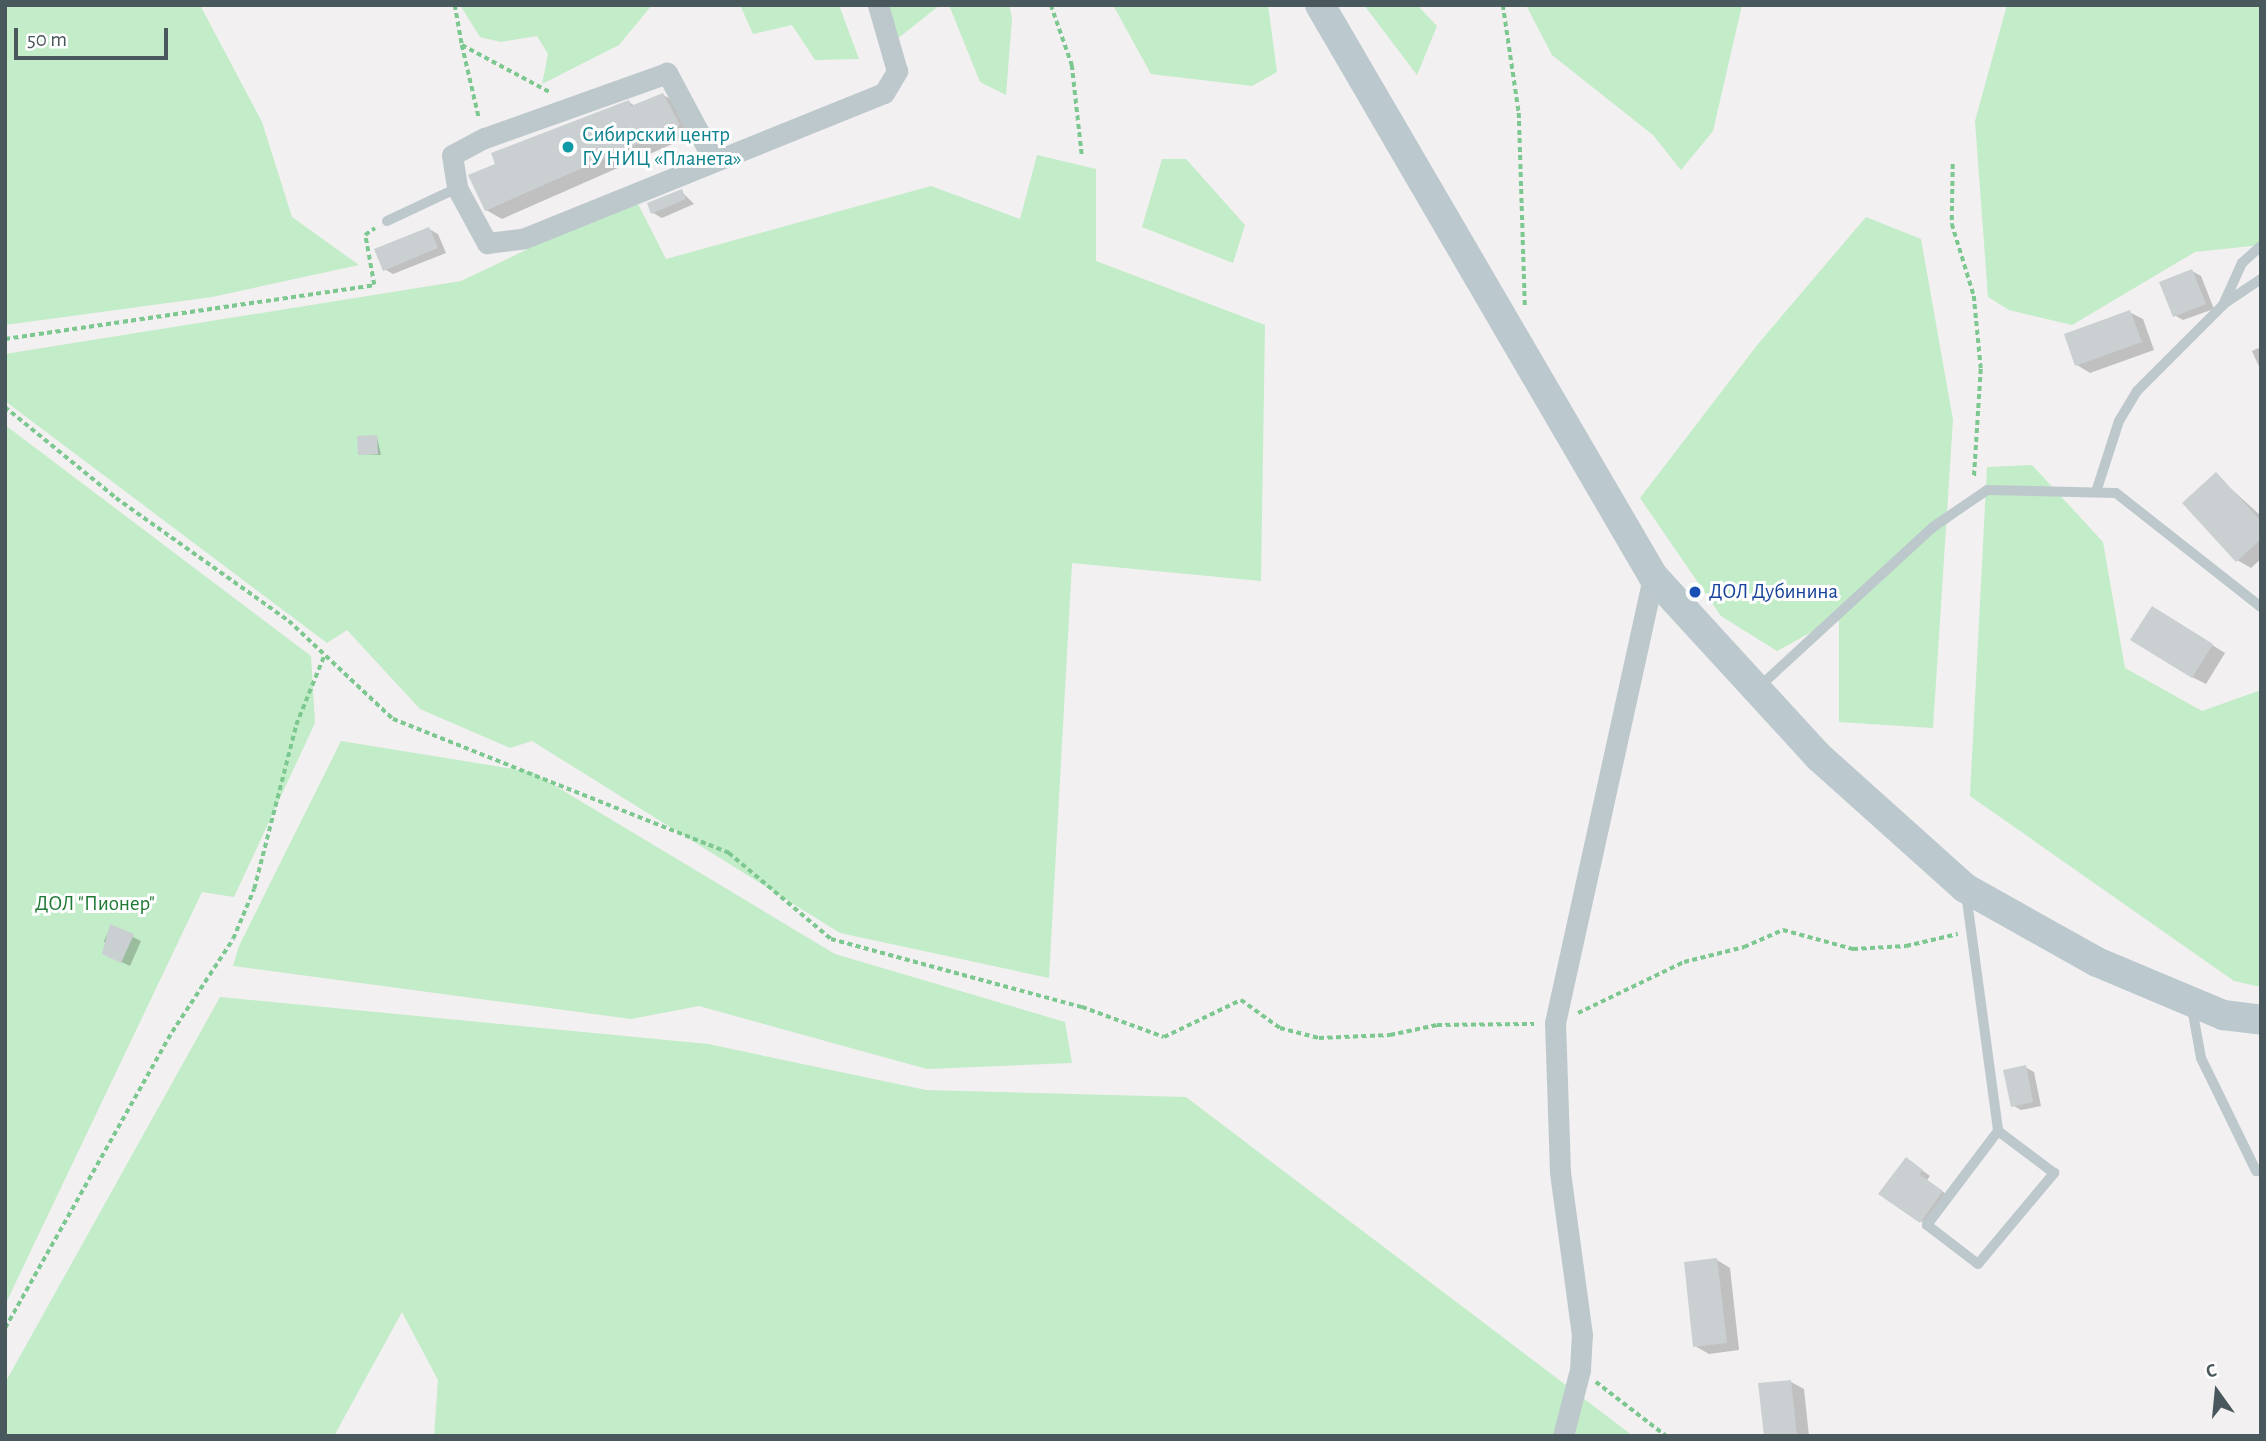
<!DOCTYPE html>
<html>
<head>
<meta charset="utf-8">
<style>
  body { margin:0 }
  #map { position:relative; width:2266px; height:1441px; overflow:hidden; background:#f2f0f1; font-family:"Alegreya Sans",sans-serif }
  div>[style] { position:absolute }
  .green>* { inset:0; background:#c3ecc8 }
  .shadow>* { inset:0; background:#0003 }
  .building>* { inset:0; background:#cacfd2 }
  .path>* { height:3.5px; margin-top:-1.75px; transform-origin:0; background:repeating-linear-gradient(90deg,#7dc890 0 5px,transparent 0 8.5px) }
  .lane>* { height:10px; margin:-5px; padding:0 5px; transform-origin:5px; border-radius:5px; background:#bdc8cc }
  .street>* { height:21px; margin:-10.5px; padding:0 10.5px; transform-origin:10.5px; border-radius:10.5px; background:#bdc8cc }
  .secondary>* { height:30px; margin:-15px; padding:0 15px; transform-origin:15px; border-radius:15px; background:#bbc8cd }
  .dots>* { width:19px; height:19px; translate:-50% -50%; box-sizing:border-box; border:4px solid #fff; border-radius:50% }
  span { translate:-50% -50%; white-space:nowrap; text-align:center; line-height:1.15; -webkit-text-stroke:6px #fff; paint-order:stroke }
  .culture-label { font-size:21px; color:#0d838f }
  .left { translate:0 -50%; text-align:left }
  .transit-label { font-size:21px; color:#164399 }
  .park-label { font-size:21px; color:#1f7935 }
  .frame { position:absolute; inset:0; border:7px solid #49585c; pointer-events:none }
  .north { position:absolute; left:2182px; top:1357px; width:70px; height:70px; -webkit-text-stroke:5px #fff; paint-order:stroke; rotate:345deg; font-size:19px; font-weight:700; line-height:28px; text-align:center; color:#49585c }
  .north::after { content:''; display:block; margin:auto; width:24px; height:32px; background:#49585c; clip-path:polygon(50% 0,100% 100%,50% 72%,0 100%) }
  .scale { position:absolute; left:14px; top:28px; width:154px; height:32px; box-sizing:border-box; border:4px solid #49585c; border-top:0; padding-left:9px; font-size:21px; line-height:24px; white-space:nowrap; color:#49585c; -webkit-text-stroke:5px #fff; paint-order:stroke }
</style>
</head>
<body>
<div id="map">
  <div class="green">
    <div style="clip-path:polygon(5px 5px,200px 5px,262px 122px,292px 217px,359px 265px,212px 297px,5px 325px)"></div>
    <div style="clip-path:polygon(460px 5px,652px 5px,619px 45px,542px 84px,548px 54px,537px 36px,501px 42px,480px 37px)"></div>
    <div style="clip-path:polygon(740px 5px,839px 5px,859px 59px,815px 60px,792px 25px,753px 34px)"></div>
    <div style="clip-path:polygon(884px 5px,940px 5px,892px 43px)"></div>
    <div style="clip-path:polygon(949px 5px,1009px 5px,1012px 18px,1006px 95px,980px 82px)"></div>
    <div style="clip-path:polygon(1113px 5px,1268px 5px,1277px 72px,1252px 86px,1151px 74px)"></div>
    <div style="clip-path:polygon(1364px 5px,1417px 5px,1437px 26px,1417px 75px)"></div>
    <div style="clip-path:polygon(1526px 5px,1742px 5px,1713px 131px,1681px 170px,1653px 135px,1552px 55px)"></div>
    <div style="clip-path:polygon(2007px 5px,2261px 5px,2261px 245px,2195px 252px,2072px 325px,2009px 310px,1988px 297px,1975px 121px)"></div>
    <div style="clip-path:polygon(1037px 155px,1096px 169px,1096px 261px,1265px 325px,1261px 581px,1072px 563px,1049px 978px,840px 933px,532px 741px,510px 748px,420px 709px,347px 630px,327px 643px,5px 401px,5px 354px,461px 281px,635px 198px,666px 259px,931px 186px,1020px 219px)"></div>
    <div style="clip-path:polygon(1162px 159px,1186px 159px,1245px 225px,1233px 263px,1142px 227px)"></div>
    <div style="clip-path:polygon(1866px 217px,1921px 239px,1953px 420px,1933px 728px,1839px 722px,1839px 617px,1777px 651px,1721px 616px,1640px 498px,1758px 344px)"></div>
    <div style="clip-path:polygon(5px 425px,311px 656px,315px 723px,234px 897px,202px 892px,5px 1305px)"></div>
    <div style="clip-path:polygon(2032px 465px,2103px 542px,2125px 668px,2202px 711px,2261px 690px,2261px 987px,2234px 981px,1970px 796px,1987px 467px)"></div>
    <div style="clip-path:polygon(341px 741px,532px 772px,835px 954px,1065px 1022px,1072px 1063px,927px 1069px,699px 1006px,631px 1019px,233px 966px,239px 946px)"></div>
    <div style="clip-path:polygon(220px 997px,708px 1044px,926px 1090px,1186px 1097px,1633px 1436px,434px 1436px,438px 1380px,402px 1312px,334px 1436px,5px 1436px,5px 1383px)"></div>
  </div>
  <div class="shadow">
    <div style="clip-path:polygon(662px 94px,678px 104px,695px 134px,502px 219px,486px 210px,629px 102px,635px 106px)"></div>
    <div style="clip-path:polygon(681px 191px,694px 204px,662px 218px,653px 213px)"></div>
    <div style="clip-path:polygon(429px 229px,438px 234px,446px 253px,393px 274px,384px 269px)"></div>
    <div style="clip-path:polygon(2192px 271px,2201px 276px,2214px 309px,2183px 320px,2174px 315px)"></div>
    <div style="clip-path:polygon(2129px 312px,2143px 319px,2154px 350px,2090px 373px,2077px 365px)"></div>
    <div style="clip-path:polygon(2261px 347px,2261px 371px,2252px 351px)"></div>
    <div style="clip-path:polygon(377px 437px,381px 455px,360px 454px)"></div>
    <div style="clip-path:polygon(2216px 475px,2261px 516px,2261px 559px,2251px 568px,2237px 560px)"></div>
    <div style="clip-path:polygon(2166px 616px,2225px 653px,2206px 684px,2192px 677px)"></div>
    <div style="clip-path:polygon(111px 926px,141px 941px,130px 966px,113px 958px,104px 941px)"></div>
    <div style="clip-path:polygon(2025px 1067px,2034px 1072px,2041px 1106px,2021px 1110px,2012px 1105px)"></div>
    <div style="clip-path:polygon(1915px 1165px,1930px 1176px,1927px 1180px,1950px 1197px,1929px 1226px,1921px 1221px)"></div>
    <div style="clip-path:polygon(1717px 1260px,1730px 1268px,1739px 1350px,1709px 1354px,1695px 1346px)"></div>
    <div style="clip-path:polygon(1791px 1382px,1804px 1389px,1809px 1436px,1766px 1436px)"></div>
  </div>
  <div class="building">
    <div style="clip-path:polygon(663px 93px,680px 125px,485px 211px,468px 175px,495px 164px,491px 153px,629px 100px,631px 106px)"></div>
    <div style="clip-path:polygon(682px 189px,686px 199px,651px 214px,647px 203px)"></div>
    <div style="clip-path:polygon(429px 227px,438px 248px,383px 271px,374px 249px)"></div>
    <div style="clip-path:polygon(2192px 269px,2206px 304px,2173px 317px,2159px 282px)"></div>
    <div style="clip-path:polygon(2130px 310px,2142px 342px,2075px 366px,2064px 334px)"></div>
    <div style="clip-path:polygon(377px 435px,378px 454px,358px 455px,357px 436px)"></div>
    <div style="clip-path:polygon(2216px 472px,2261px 521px,2261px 539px,2236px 562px,2182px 503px)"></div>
    <div style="clip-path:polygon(2152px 606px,2213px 644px,2192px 678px,2130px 640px)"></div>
    <div style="clip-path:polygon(110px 924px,134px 934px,121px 963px,102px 954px)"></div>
    <div style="clip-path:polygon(2026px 1065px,2033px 1102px,2011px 1107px,2003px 1070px)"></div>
    <div style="clip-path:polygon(1906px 1157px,1923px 1170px,1919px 1174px,1943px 1191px,1920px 1223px,1878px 1194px)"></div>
    <div style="clip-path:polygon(1717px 1258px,1727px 1343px,1693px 1347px,1684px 1262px)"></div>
    <div style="clip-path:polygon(1791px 1380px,1797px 1436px,1764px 1436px,1758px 1383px)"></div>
  </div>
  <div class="path">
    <div style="left:455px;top:5px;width:41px;rotate:80.1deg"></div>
    <div style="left:462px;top:45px;width:101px;rotate:28.3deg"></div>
    <div style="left:1051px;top:5px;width:64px;rotate:70.7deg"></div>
    <div style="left:1072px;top:65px;width:91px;rotate:83.7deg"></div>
    <div style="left:1503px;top:5px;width:109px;rotate:81.6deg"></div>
    <div style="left:1519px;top:113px;width:193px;rotate:88.2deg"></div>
    <div style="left:462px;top:45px;width:75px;rotate:76.9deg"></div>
    <div style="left:1953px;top:164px;width:60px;rotate:91deg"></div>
    <div style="left:1952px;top:224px;width:75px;rotate:73deg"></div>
    <div style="left:1974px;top:296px;width:73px;rotate:84.5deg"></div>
    <div style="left:1981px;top:369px;width:110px;rotate:93.6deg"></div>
    <div style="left:5px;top:339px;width:373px;rotate:-8.3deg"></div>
    <div style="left:374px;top:285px;width:51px;rotate:-100.2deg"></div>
    <div style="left:365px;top:235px;width:12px;rotate:-35deg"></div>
    <div style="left:5px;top:407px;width:144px;rotate:39.3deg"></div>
    <div style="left:116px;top:498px;width:212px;rotate:35.4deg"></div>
    <div style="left:289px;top:621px;width:143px;rotate:43.3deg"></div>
    <div style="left:393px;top:719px;width:362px;rotate:21.7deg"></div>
    <div style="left:729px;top:853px;width:133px;rotate:40.1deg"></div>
    <div style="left:831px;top:939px;width:260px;rotate:15.2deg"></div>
    <div style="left:1082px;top:1007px;width:87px;rotate:20.1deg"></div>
    <div style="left:1164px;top:1037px;width:85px;rotate:-25.7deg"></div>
    <div style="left:1241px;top:1000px;width:48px;rotate:35.7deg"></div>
    <div style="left:1280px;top:1028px;width:40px;rotate:14.4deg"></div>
    <div style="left:1319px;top:1038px;width:71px;rotate:-2.4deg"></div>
    <div style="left:1390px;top:1035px;width:48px;rotate:-12deg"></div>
    <div style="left:1437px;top:1025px;width:97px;rotate:-0.6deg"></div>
    <div style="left:1578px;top:1013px;width:118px;rotate:-25.7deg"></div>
    <div style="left:1684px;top:962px;width:62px;rotate:-14deg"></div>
    <div style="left:1744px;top:947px;width:43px;rotate:-23.6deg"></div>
    <div style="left:1783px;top:930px;width:73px;rotate:15.2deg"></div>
    <div style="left:1853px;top:949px;width:53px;rotate:-3.2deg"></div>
    <div style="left:1906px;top:946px;width:53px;rotate:-13deg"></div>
    <div style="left:5px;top:1328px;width:340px;rotate:-60.6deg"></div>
    <div style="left:172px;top:1032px;width:111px;rotate:-56.7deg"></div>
    <div style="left:233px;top:939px;width:54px;rotate:-67.2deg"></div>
    <div style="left:254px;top:889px;width:169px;rotate:-75.6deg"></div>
    <div style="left:296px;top:725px;width:74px;rotate:-67.9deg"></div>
    <div style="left:1596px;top:1382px;width:88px;rotate:37.6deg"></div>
  </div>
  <div class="lane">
    <div style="left:387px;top:221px;width:77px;rotate:-25.2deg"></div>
    <div style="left:2225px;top:303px;width:43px;rotate:-33.7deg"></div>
    <div style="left:2096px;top:492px;width:75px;rotate:-72.1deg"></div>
    <div style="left:2119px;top:421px;width:35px;rotate:-59deg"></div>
    <div style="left:2137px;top:391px;width:122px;rotate:-45deg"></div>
    <div style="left:2223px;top:305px;width:46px;rotate:-65.7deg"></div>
    <div style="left:2242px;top:263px;width:25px;rotate:-42deg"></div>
    <div style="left:1759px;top:687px;width:236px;rotate:-42.6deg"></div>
    <div style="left:1933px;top:527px;width:65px;rotate:-34.4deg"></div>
    <div style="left:1987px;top:490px;width:129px;rotate:1.3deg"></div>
    <div style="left:2116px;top:493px;width:184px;rotate:38.2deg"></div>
    <div style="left:1966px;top:893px;width:240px;rotate:82.3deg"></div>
    <div style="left:1998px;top:1131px;width:118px;rotate:127.1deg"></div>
    <div style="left:1927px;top:1225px;width:64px;rotate:37.4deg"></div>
    <div style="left:1978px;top:1264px;width:119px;rotate:-50.1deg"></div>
    <div style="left:2054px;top:1173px;width:70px;rotate:-143.1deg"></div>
    <div style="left:2192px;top:1008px;width:51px;rotate:79.8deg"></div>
    <div style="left:2201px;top:1058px;width:126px;rotate:64deg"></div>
  </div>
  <div class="street">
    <div style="left:713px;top:159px;width:98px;rotate:-118.1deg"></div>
    <div style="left:667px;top:73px;width:194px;rotate:160.4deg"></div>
    <div style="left:484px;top:138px;width:36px;rotate:152deg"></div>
    <div style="left:452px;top:155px;width:33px;rotate:81deg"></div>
    <div style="left:457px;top:188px;width:63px;rotate:61.4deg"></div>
    <div style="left:487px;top:243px;width:38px;rotate:-7deg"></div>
    <div style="left:525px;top:238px;width:387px;rotate:-22deg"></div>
    <div style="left:884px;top:93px;width:26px;rotate:-59deg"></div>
    <div style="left:897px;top:71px;width:69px;rotate:-106.1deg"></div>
    <div style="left:1563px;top:1436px;width:68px;rotate:-75.6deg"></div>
    <div style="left:1580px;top:1370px;width:35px;rotate:-87deg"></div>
    <div style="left:1582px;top:1335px;width:164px;rotate:-97.7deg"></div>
    <div style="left:1560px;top:1172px;width:149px;rotate:-91.9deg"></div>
    <div style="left:1555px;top:1023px;width:458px;rotate:-77.6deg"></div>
  </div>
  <div class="secondary">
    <div style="left:1320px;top:5px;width:661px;rotate:59.75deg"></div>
    <div style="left:1653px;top:576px;width:246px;rotate:47.5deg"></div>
    <div style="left:1819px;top:757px;width:196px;rotate:41.9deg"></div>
    <div style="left:1965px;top:888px;width:151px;rotate:29.3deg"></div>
    <div style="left:2097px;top:962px;width:137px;rotate:22.8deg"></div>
    <div style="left:2223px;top:1015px;width:38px;rotate:7deg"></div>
  </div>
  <div class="dots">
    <div style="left:568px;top:147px;background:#0f9aa8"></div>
    <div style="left:1695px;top:592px;background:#1a4fb4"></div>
  </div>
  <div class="culture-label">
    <span class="left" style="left:582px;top:147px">Сибирский центр<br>ГУ НИЦ «Планета»</span>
  </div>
  <div class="transit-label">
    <span class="left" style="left:1709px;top:592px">ДОЛ Дубинина</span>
  </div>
  <div class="park-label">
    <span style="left:95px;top:904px">ДОЛ "Пионер"</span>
  </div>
  <div class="frame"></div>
  <div class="north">С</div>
  <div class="scale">50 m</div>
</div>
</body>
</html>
